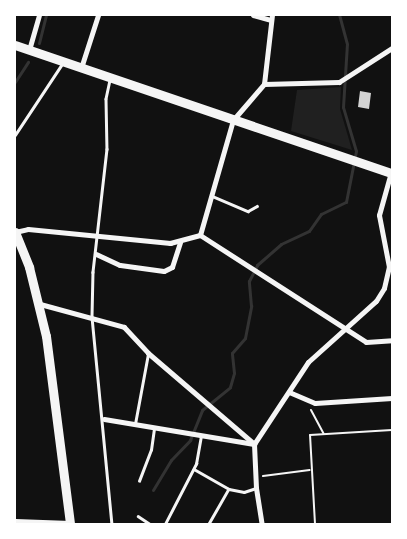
<!DOCTYPE html>
<html>
<head>
<meta charset="utf-8">
<style>
  body { margin:0 }
  #map { position:relative; width:407px; height:539px; overflow:hidden; background:#111; font-family:"Sofia Sans Condensed",sans-serif }
  div>[style] { position:absolute }
  .green>* { inset:0; background:#202020 }
  .stream>* { height:3px; margin:-1.5px; padding:0 1.5px; transform-origin:1.5px; border-radius:1.5px; background:#333 }
  .building>* { inset:0; background:#d3d3d3 }
  .path>* { height:2px; margin:-1px; padding:0 1px; transform-origin:1px; border-radius:1px; background:#f5f5f5 }
  .service>* { height:2.5px; margin:-1.25px; padding:0 1.25px; transform-origin:1.25px; border-radius:1.25px; background:#f5f5f5 }
  .minor>* { height:5px; margin:-2.5px; padding:0 2.5px; transform-origin:2.5px; border-radius:2.5px; background:#f5f5f5 }
  .primary>* { height:9px; margin:-4.5px; padding:0 4.5px; transform-origin:4.5px; border-radius:4.5px; background:#f5f5f5 }
  span { translate:-50% -50%; white-space:nowrap; text-align:center; line-height:1.15; -webkit-text-stroke:4px #fff; paint-order:stroke }
  .frame { position:absolute; inset:0; border:16px solid #fff; pointer-events:none }
</style>
</head>
<body>
<div id="map">
  <div class="green">
    <div style="clip-path:polygon(341px 87px,340px 109px,352px 150px,291px 131px,297px 90px)"></div>
  </div>
  <div class="stream">
    <div style="left:39px;top:43px;width:29px;rotate:-76deg"></div>
    <div style="left:15px;top:82px;width:24px;rotate:-57deg"></div>
    <div style="left:153px;top:490px;width:35px;rotate:-59deg"></div>
    <div style="left:171px;top:460px;width:28px;rotate:-46deg"></div>
    <div style="left:190px;top:440px;width:32px;rotate:-68deg"></div>
    <div style="left:202px;top:410px;width:36px;rotate:-39deg"></div>
    <div style="left:230px;top:387px;width:15px;rotate:-74deg"></div>
    <div style="left:234px;top:373px;width:20px;rotate:-96deg"></div>
    <div style="left:232px;top:353px;width:20px;rotate:-49deg"></div>
    <div style="left:245px;top:338px;width:33px;rotate:-79deg"></div>
    <div style="left:251px;top:306px;width:25px;rotate:-95deg"></div>
    <div style="left:249px;top:281px;width:18px;rotate:-63deg"></div>
    <div style="left:257px;top:265px;width:32px;rotate:-41deg"></div>
    <div style="left:281px;top:244px;width:31px;rotate:-25deg"></div>
    <div style="left:309px;top:231px;width:21px;rotate:-55deg"></div>
    <div style="left:321px;top:214px;width:28px;rotate:-26deg"></div>
    <div style="left:346px;top:202px;width:52px;rotate:-78.9deg"></div>
    <div style="left:356px;top:151px;width:46px;rotate:-106.5deg"></div>
    <div style="left:343px;top:107px;width:63px;rotate:-86.4deg"></div>
    <div style="left:347px;top:44px;width:30px;rotate:-105deg"></div>
  </div>
  <div class="building">
    <div style="clip-path:polygon(360px 91px,371px 93px,369px 109px,358px 107px)"></div>
  </div>
  <div class="path">
    <div style="left:311px;top:410px;width:27px;rotate:62deg"></div>
    <div style="left:263px;top:476px;width:47px;rotate:-7.3deg"></div>
    <div style="left:315px;top:524px;width:89px;rotate:-93.2deg"></div>
    <div style="left:310px;top:435px;width:82px;rotate:-3.5deg"></div>
  </div>
  <div class="service">
    <div style="left:110px;top:80px;width:19px;rotate:102deg"></div>
    <div style="left:106px;top:99px;width:50px;rotate:88.9deg"></div>
    <div style="left:107px;top:149px;width:124px;rotate:96.5deg"></div>
    <div style="left:93px;top:272px;width:45px;rotate:91.3deg"></div>
    <div style="left:92px;top:317px;width:208px;rotate:84.5deg"></div>
    <div style="left:15px;top:135px;width:85px;rotate:-56.5deg"></div>
    <div style="left:212px;top:196px;width:39px;rotate:23deg"></div>
    <div style="left:248px;top:211px;width:10px;rotate:-29deg"></div>
    <div style="left:135px;top:424px;width:71px;rotate:-79.5deg"></div>
    <div style="left:194px;top:469px;width:40px;rotate:29.7deg"></div>
    <div style="left:229px;top:489px;width:40px;rotate:119.7deg"></div>
    <div style="left:139px;top:481px;width:33px;rotate:-69deg"></div>
    <div style="left:151px;top:450px;width:22px;rotate:-82deg"></div>
    <div style="left:229px;top:489px;width:15px;rotate:11deg"></div>
    <div style="left:244px;top:492px;width:13px;rotate:-18deg"></div>
    <div style="left:138px;top:516px;width:14px;rotate:34deg"></div>
    <div style="left:165px;top:524px;width:68px;rotate:-62.7deg"></div>
    <div style="left:196px;top:464px;width:27px;rotate:-80deg"></div>
  </div>
  <div class="minor">
    <div style="left:253px;top:15px;width:18px;rotate:16deg"></div>
    <div style="left:29px;top:50px;width:36px;rotate:-74deg"></div>
    <div style="left:81px;top:68px;width:56px;rotate:-72.2deg"></div>
    <div style="left:264px;top:84px;width:69px;rotate:-83.4deg"></div>
    <div style="left:15px;top:232px;width:13px;rotate:-13deg"></div>
    <div style="left:28px;top:229px;width:143px;rotate:5.6deg"></div>
    <div style="left:170px;top:243px;width:31px;rotate:-15deg"></div>
    <div style="left:200px;top:235px;width:120px;rotate:-74deg"></div>
    <div style="left:233px;top:120px;width:48px;rotate:-49.3deg"></div>
    <div style="left:264px;top:84px;width:75px;rotate:-1.5deg"></div>
    <div style="left:339px;top:82px;width:63px;rotate:-32.7deg"></div>
    <div style="left:200px;top:235px;width:197px;rotate:32.8deg"></div>
    <div style="left:366px;top:342px;width:26px;rotate:-4deg"></div>
    <div style="left:96px;top:254px;width:26px;rotate:25deg"></div>
    <div style="left:120px;top:265px;width:44px;rotate:7.8deg"></div>
    <div style="left:164px;top:271px;width:9px;rotate:-27deg"></div>
    <div style="left:172px;top:267px;width:26px;rotate:-72deg"></div>
    <div style="left:40px;top:304px;width:87px;rotate:15.3deg"></div>
    <div style="left:124px;top:327px;width:35px;rotate:47deg"></div>
    <div style="left:148px;top:353px;width:140px;rotate:40.6deg"></div>
    <div style="left:254px;top:444px;width:44px;rotate:87.4deg"></div>
    <div style="left:256px;top:488px;width:36px;rotate:81deg"></div>
    <div style="left:289px;top:392px;width:28px;rotate:23deg"></div>
    <div style="left:315px;top:403px;width:77px;rotate:-3.7deg"></div>
    <div style="left:104px;top:419px;width:152px;rotate:9.5deg"></div>
    <div style="left:254px;top:444px;width:98px;rotate:-56.6deg"></div>
    <div style="left:308px;top:362px;width:91px;rotate:-41.9deg"></div>
    <div style="left:376px;top:301px;width:15px;rotate:-58deg"></div>
    <div style="left:384px;top:288px;width:22px;rotate:-77deg"></div>
    <div style="left:389px;top:267px;width:53px;rotate:-100.9deg"></div>
    <div style="left:379px;top:215px;width:45px;rotate:-74.4deg"></div>
    <div style="left:15px;top:521px;width:55px;rotate:2.1deg"></div>
  </div>
  <div class="primary">
    <div style="left:15px;top:45px;width:398px;rotate:18.8deg"></div>
    <div style="left:15px;top:232px;width:38px;rotate:68deg"></div>
    <div style="left:29px;top:267px;width:71px;rotate:76.2deg"></div>
    <div style="left:46px;top:336px;width:190px;rotate:82.7deg"></div>
  </div>
  <div class="frame"></div>
</div>
</body>
</html>
